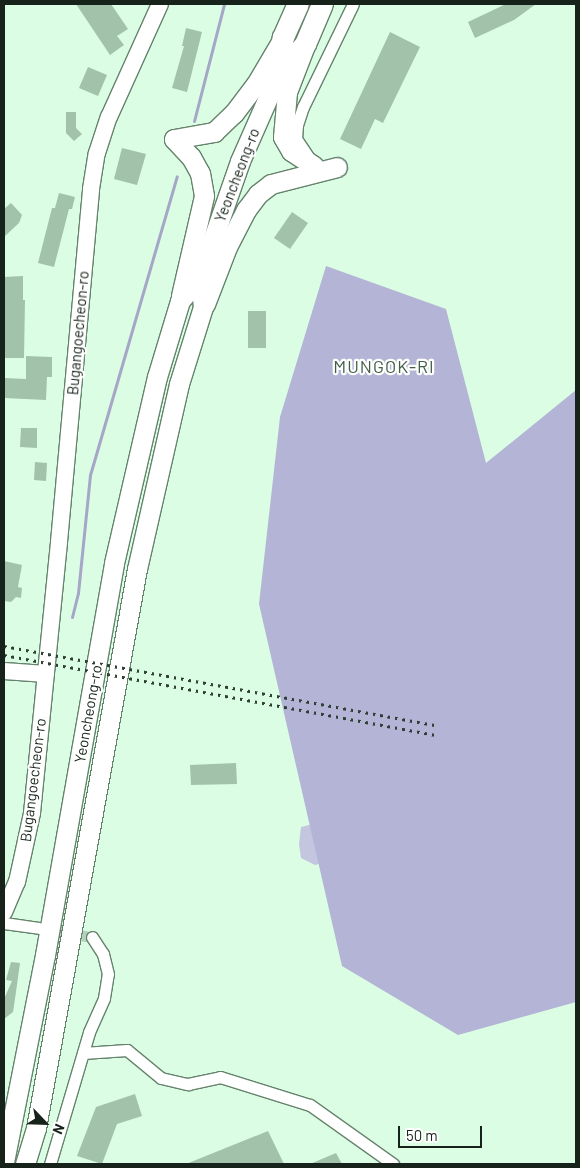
<!DOCTYPE html>
<html>
<head>
<meta charset="utf-8">
<style>
  body { margin:0 }
  #map { position:relative; width:580px; height:1168px; overflow:hidden; background:#dbfde3; font-family:Barlow,sans-serif }
  div>[style] { position:absolute }
  .green>* { inset:0; background:#c4c5df }
  .forest>* { inset:0; background:#b4b4d7 }
  .stream>* { height:3px; margin:-1.5px; padding:0 1.5px; transform-origin:1.5px; border-radius:1.5px; background:#a5a6c8 }
  .building>* { inset:0; background:#a2c2a9 }
  .street-tunnel>* { height:11px; margin-top:-5.5px; transform-origin:0; background:repeating-linear-gradient(90deg,#b4d1bb 0 11px,transparent 0 16.5px) }
  .roads { filter:drop-shadow(1px 0 #65836c) drop-shadow(-1px 0 #65836c) drop-shadow(0 1px #65836c) drop-shadow(0 -1px #65836c) }
  .street>* { height:11px; margin:-5.5px; padding:0 5.5px; transform-origin:5.5px; border-radius:5.5px; background:#fff }
  .secondary>* { height:16px; margin:-8px; padding:0 8px; transform-origin:8px; border-radius:8px; background:#fff }
  .primary>* { height:19px; margin:-9.5px; padding:0 9.5px; transform-origin:9.5px; border-radius:9.5px; background:#fff }
  .highway>* { height:21px; margin:-10.5px; padding:0 10.5px; transform-origin:10.5px; border-radius:10.5px; background:#fff }
  .rail>* { height:3px; margin-top:-1.5px; transform-origin:0; background:repeating-linear-gradient(90deg,#314035 0 2.5px,transparent 0 7.5px) }
  span { translate:-50% -50%; white-space:nowrap; text-align:center; line-height:1.15; -webkit-text-stroke:4.5px #fff; paint-order:stroke }
  .street-label { font-size:15px; color:#17231a }
  .quarter-label { font-size:18px; color:#415e48; letter-spacing:1px }
  .frame { position:absolute; inset:0; border:5px solid #17231a; pointer-events:none }
  .north { position:absolute; left:20px; top:1098px; width:50px; height:50px; -webkit-text-stroke:4px #fff; paint-order:stroke; rotate:114deg; font-size:14px; font-weight:700; line-height:20px; text-align:center; color:#17231a }
  .north::after { content:''; display:block; margin:auto; width:18px; height:22px; background:#17231a; clip-path:polygon(50% 0,100% 100%,50% 72%,0 100%) }
  .scale { position:absolute; left:398px; top:1126px; width:84px; height:22px; box-sizing:border-box; border:2px solid #17231a; border-top:0; padding-left:6px; font-size:15px; line-height:18px; white-space:nowrap; color:#17231a; -webkit-text-stroke:4px #fff; paint-order:stroke }
</style>
</head>
<body>
<div id="map">
  <div class="green">
    <div style="clip-path:polygon(317px 823px,335px 859px,315px 865px,301px 858px,299px 844px,301px 827px)"></div>
  </div>
  <div class="forest">
    <div style="clip-path:polygon(326px 266px,446px 309px,486px 463px,576px 390px,576px 1002px,458px 1035px,342px 966px,259px 604px,280px 417px)"></div>
  </div>
  <div class="stream">
    <div style="left:194px;top:121px;width:121px;rotate:-75.6deg"></div>
    <div style="left:72px;top:617px;width:25px;rotate:-76deg"></div>
    <div style="left:78px;top:593px;width:119px;rotate:-84.2deg"></div>
    <div style="left:90px;top:475px;width:311px;rotate:-73.8deg"></div>
  </div>
  <div class="building">
    <div style="clip-path:polygon(76px 4px,111px 4px,128px 29px,117px 36px,124px 45px,110px 55px)"></div>
    <div style="clip-path:polygon(506px 4px,536px 4px,514px 20px,475px 38px,468px 22px)"></div>
    <div style="clip-path:polygon(186px 28px,202px 32px,187px 92px,172px 88px,184px 46px,182px 46px)"></div>
    <div style="clip-path:polygon(390px 32px,420px 47px,383px 123px,375px 119px,361px 149px,340px 139px)"></div>
    <div style="clip-path:polygon(88px 67px,107px 75px,98px 96px,79px 88px)"></div>
    <div style="clip-path:polygon(66px 112px,76px 112px,76px 128px,82px 134px,74px 141px,66px 133px)"></div>
    <div style="clip-path:polygon(122px 148px,146px 154px,137px 185px,114px 179px)"></div>
    <div style="clip-path:polygon(59px 193px,75px 197px,72px 209px,69px 209px,54px 267px,38px 263px,52px 208px,55px 208px)"></div>
    <div style="clip-path:polygon(11px 203px,22px 215px,19px 223px,4px 237px,4px 209px)"></div>
    <div style="clip-path:polygon(292px 212px,308px 223px,290px 249px,274px 238px)"></div>
    <div style="clip-path:polygon(23px 276px,23px 300px,25px 300px,24px 358px,5px 358px,4px 277px)"></div>
    <div style="clip-path:polygon(248px 311px,266px 311px,266px 348px,248px 348px)"></div>
    <div style="clip-path:polygon(26px 356px,52px 357px,52px 377px,47px 377px,46px 400px,4px 398px,4px 378px,26px 379px)"></div>
    <div style="clip-path:polygon(21px 428px,37px 428px,37px 448px,20px 447px)"></div>
    <div style="clip-path:polygon(35px 462px,47px 463px,46px 481px,34px 480px)"></div>
    <div style="clip-path:polygon(4px 561px,22px 565px,18px 587px,22px 588px,21px 598px,16px 597px,11px 602px,4px 601px)"></div>
    <div style="clip-path:polygon(236px 763px,237px 784px,191px 785px,190px 765px)"></div>
    <div style="clip-path:polygon(11px 962px,20px 963px,16px 992px,13px 1012px,4px 1019px,4px 999px,12px 981px,6px 980px)"></div>
    <div style="clip-path:polygon(135px 1094px,142px 1116px,117px 1124px,102px 1164px,77px 1156px,96px 1107px)"></div>
    <div style="clip-path:polygon(268px 1131px,284px 1164px,186px 1164px)"></div>
    <div style="clip-path:polygon(336px 1153px,342px 1164px,310px 1164px)"></div>
  </div>
  <div class="street-tunnel">
    <div style="left:44px;top:929px;width:49px;rotate:9.5deg"></div>
  </div>
  <div class="roads">
    <div class="street">
      <div style="left:309px;top:158px;width:23px;rotate:-124deg"></div>
      <div style="left:296px;top:139px;width:14px;rotate:-86deg"></div>
      <div style="left:297px;top:125px;width:19px;rotate:-72deg"></div>
      <div style="left:303px;top:107px;width:114px;rotate:-64.1deg"></div>
      <div style="left:4px;top:923px;width:35px;rotate:8deg"></div>
      <div style="left:83px;top:1053px;width:44px;rotate:-3.9deg"></div>
      <div style="left:127px;top:1050px;width:44px;rotate:39.5deg"></div>
      <div style="left:161px;top:1078px;width:28px;rotate:13deg"></div>
      <div style="left:188px;top:1084px;width:33px;rotate:-12deg"></div>
      <div style="left:220px;top:1077px;width:94px;rotate:17.3deg"></div>
      <div style="left:310px;top:1105px;width:102px;rotate:35.4deg"></div>
      <div style="left:50px;top:1164px;width:138px;rotate:-73.5deg"></div>
      <div style="left:89px;top:1032px;width:37px;rotate:-66deg"></div>
      <div style="left:104px;top:998px;width:24px;rotate:-81deg"></div>
      <div style="left:108px;top:974px;width:21px;rotate:-104deg"></div>
      <div style="left:103px;top:954px;width:20px;rotate:-123deg"></div>
    </div>
    <div class="secondary">
      <div style="left:4px;top:671px;width:42px;rotate:4.1deg"></div>
      <div style="left:4px;top:912px;width:33px;rotate:-67deg"></div>
      <div style="left:17px;top:882px;width:71px;rotate:-77.7deg"></div>
      <div style="left:32px;top:813px;width:272px;rotate:-84.3deg"></div>
      <div style="left:59px;top:542px;width:354px;rotate:-84.8deg"></div>
      <div style="left:91px;top:189px;width:36px;rotate:-81deg"></div>
      <div style="left:97px;top:153px;width:38px;rotate:-72deg"></div>
      <div style="left:109px;top:117px;width:124px;rotate:-65.7deg"></div>
    </div>
    <div class="primary">
      <div style="left:304px;top:48px;width:47px;rotate:111.1deg"></div>
      <div style="left:287px;top:92px;width:45px;rotate:95.1deg"></div>
      <div style="left:283px;top:137px;width:16px;rotate:60deg"></div>
      <div style="left:291px;top:151px;width:27px;rotate:33deg"></div>
      <div style="left:174px;top:139px;width:25px;rotate:47deg"></div>
      <div style="left:191px;top:157px;width:18px;rotate:61deg"></div>
      <div style="left:200px;top:173px;width:23px;rotate:80deg"></div>
      <div style="left:204px;top:196px;width:103px;rotate:103deg"></div>
      <div style="left:174px;top:139px;width:41px;rotate:-9.9deg"></div>
      <div style="left:214px;top:132px;width:28px;rotate:-44deg"></div>
      <div style="left:234px;top:113px;width:36px;rotate:-53deg"></div>
      <div style="left:256px;top:84px;width:51px;rotate:-59.4deg"></div>
      <div style="left:205px;top:304px;width:61px;rotate:-68.9deg"></div>
      <div style="left:227px;top:247px;width:42px;rotate:-62.8deg"></div>
      <div style="left:246px;top:210px;width:20px;rotate:-53deg"></div>
      <div style="left:258px;top:194px;width:16px;rotate:-38deg"></div>
      <div style="left:271px;top:184px;width:68px;rotate:-14.4deg"></div>
      <div style="left:4px;top:1162px;width:211px;rotate:-78.8deg"></div>
      <div style="left:45px;top:955px;width:398px;rotate:-80deg"></div>
      <div style="left:114px;top:563px;width:191px;rotate:-77deg"></div>
      <div style="left:157px;top:377px;width:79px;rotate:-73.2deg"></div>
      <div style="left:180px;top:301px;width:32px;rotate:-51deg"></div>
      <div style="left:200px;top:276px;width:122px;rotate:-70.8deg"></div>
      <div style="left:240px;top:161px;width:94px;rotate:-66.2deg"></div>
      <div style="left:25px;top:1164px;width:38px;rotate:-73deg"></div>
      <div style="left:36px;top:1128px;width:568px;rotate:-79.76deg"></div>
      <div style="left:137px;top:569px;width:190px;rotate:-77.2deg"></div>
      <div style="left:179px;top:384px;width:81px;rotate:-72.7deg"></div>
      <div style="left:203px;top:307px;width:31px;rotate:-96deg"></div>
    </div>
    <div class="highway">
      <div style="left:278px;top:75px;width:41px;rotate:-48.9deg"></div>
      <div style="left:305px;top:44px;width:43px;rotate:-67deg"></div>
      <div style="left:278px;top:75px;width:38px;rotate:-83deg"></div>
      <div style="left:283px;top:37px;width:36px;rotate:-66deg"></div>
    </div>
  </div>
  <div class="rail">
    <div style="left:4px;top:646px;width:439px;rotate:10.4deg"></div>
    <div style="left:4px;top:655px;width:439px;rotate:10.5deg"></div>
  </div>
  <div class="street-label">
    <span style="left:237px;top:175px;rotate:-69deg">Yeoncheong-ro</span>
    <span style="left:78px;top:333px;rotate:-85deg">Bugangoecheon-ro</span>
    <span style="left:88px;top:714px;rotate:-80deg">Yeoncheong-ro</span>
    <span style="left:33px;top:780px;rotate:-83deg">Bugangoecheon-ro</span>
  </div>
  <div class="quarter-label">
    <span style="left:384px;top:366px">MUNGOK-RI</span>
  </div>
  <div class="frame"></div>
  <div class="north">N</div>
  <div class="scale">50 m</div>
</div>
</body>
</html>
